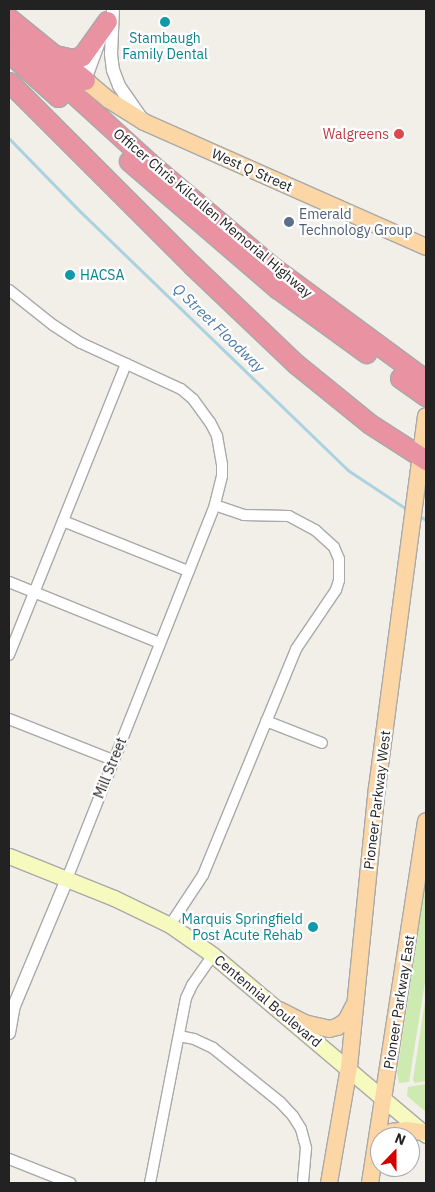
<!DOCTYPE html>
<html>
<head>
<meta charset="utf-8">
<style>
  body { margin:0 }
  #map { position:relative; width:435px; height:1192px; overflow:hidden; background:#f2efe9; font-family:"IBM Plex Sans",sans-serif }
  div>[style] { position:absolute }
  .grass>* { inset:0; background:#cdebb0 }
  .stream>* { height:2.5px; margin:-1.25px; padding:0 1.25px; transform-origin:1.25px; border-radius:1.25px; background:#aad3df }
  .roads { filter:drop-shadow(1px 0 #a9a9a9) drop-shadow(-1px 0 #a9a9a9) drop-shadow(0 1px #a9a9a9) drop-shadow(0 -1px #a9a9a9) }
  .minor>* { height:10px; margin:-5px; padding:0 5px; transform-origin:5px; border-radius:5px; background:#fff }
  .tertiary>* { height:12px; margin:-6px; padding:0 6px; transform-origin:6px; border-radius:6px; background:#fff }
  .secondary>* { height:15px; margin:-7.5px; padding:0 7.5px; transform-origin:7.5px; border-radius:7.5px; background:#f7fabf }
  .primary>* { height:16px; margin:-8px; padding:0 8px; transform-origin:8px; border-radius:8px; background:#fcd6a4 }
  .motorway>* { height:19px; margin:-9.5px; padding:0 9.5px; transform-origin:9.5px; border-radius:9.5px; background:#e892a2 }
  .dots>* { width:14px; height:14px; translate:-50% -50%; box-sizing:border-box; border:2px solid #fff; border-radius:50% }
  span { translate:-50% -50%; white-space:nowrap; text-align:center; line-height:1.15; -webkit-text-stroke:4.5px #fff; paint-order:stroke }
  .culture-label { font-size:14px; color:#0d838f }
  .left { translate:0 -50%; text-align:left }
  .right { translate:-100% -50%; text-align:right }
  .health-label { font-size:14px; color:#be3a42 }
  .street-label { font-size:14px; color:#222 }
  .service-label { font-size:14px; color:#4e5e75 }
  .water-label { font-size:15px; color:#4a7aab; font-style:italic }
  .frame { position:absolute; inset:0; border:10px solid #222; pointer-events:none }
  .north { position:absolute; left:370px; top:1127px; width:50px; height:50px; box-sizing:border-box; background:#fff; border:1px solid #a7a7a7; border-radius:50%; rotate:22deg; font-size:14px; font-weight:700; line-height:20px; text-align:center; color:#222 }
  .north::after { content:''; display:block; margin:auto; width:18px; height:22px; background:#d40000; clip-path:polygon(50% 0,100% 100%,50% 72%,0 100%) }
</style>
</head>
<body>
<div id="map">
  <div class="grass">
    <div style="clip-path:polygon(426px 880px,426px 976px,409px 1082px,399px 1083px,397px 1073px)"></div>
    <div style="clip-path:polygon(426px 995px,426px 1081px,415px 1083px,413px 1080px)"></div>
    <div style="clip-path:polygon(426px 1084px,426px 1112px,407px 1096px,408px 1087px)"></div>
  </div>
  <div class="stream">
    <div style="left:9px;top:138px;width:103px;rotate:45.8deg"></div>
    <div style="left:81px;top:212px;width:371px;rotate:44deg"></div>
    <div style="left:348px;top:470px;width:71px;rotate:33.5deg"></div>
    <div style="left:419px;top:515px;width:9px;rotate:36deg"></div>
  </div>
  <div class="roads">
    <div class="minor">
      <div style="left:9px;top:290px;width:56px;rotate:38.5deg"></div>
      <div style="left:53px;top:325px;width:33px;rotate:33deg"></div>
      <div style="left:81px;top:343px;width:110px;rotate:24.7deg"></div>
      <div style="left:181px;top:389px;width:16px;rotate:40deg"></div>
      <div style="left:193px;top:399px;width:29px;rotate:54deg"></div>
      <div style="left:210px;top:422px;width:16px;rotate:63deg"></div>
      <div style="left:217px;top:436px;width:29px;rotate:80deg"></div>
      <div style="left:222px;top:465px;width:11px;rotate:90deg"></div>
      <div style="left:222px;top:476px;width:30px;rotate:104deg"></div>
      <div style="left:215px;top:505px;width:402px;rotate:111.6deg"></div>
      <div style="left:63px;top:521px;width:135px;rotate:21.8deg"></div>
      <div style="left:9px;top:582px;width:163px;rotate:22deg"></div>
      <div style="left:9px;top:655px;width:314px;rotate:-68.1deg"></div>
      <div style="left:9px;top:719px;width:112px;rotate:21.5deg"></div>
      <div style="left:266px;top:721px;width:60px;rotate:21.4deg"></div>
      <div style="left:170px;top:925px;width:60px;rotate:-56.6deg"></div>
      <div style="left:203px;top:875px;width:244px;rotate:-67.6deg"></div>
      <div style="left:296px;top:649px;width:71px;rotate:-55.9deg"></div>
      <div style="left:336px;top:590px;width:10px;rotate:-73deg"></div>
      <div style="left:339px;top:580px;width:21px;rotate:-90deg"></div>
      <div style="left:339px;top:559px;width:13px;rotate:-113deg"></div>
      <div style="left:334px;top:547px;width:25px;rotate:-138deg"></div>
      <div style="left:315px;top:530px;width:30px;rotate:-152deg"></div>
      <div style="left:289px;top:516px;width:45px;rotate:-178.7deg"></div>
      <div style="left:244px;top:515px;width:31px;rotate:-161deg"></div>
      <div style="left:179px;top:1036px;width:15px;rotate:11deg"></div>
      <div style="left:194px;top:1039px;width:21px;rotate:25deg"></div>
      <div style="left:213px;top:1048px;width:86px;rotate:38.9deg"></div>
      <div style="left:280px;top:1102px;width:19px;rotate:47deg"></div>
      <div style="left:293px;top:1116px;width:15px;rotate:58deg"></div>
      <div style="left:301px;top:1129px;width:20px;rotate:75deg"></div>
      <div style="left:306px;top:1148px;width:35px;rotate:95deg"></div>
      <div style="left:9px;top:1159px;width:66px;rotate:21.5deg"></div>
      <div style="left:150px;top:1183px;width:188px;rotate:-79deg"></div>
      <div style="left:186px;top:998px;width:14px;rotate:-65deg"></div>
      <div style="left:192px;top:985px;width:37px;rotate:-55deg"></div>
    </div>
    <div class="tertiary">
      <div style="left:113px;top:9px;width:45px;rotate:92.5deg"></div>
      <div style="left:111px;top:54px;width:16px;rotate:83deg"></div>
      <div style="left:113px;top:70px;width:17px;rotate:69deg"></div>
      <div style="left:119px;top:86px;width:39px;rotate:55deg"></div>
      <div style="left:85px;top:80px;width:44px;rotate:-69.9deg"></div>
      <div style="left:9px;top:1033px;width:27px;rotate:-80deg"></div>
      <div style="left:14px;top:1006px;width:138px;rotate:-67.3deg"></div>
    </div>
    <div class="secondary">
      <div style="left:9px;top:856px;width:113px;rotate:21.8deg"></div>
      <div style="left:114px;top:898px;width:62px;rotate:25.7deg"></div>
      <div style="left:170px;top:925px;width:52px;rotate:34.9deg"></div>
      <div style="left:213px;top:955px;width:279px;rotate:40.2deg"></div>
    </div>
    <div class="primary">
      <div style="left:85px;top:80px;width:31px;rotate:40deg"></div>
      <div style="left:109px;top:100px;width:41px;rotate:32.2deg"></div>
      <div style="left:144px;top:122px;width:308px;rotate:23.9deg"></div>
      <div style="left:279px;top:1010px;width:28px;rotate:27deg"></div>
      <div style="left:304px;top:1023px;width:26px;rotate:13deg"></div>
      <div style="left:329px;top:1029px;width:8px;rotate:-14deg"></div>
      <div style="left:337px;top:1027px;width:11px;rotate:-34deg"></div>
      <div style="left:346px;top:1021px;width:16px;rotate:-63deg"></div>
      <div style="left:385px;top:1137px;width:9px;rotate:-36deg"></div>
      <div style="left:392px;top:1132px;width:14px;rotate:-8deg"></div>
      <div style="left:406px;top:1130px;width:17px;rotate:7deg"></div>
      <div style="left:329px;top:1183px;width:118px;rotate:-80.2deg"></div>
      <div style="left:349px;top:1067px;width:280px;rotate:-84.3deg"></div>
      <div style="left:377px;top:788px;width:375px;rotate:-82.5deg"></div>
      <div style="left:370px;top:1183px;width:366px;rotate:-81.2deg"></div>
    </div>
    <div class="motorway">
      <div style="left:9px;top:18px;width:98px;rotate:39.2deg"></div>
      <div style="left:9px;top:35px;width:193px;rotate:42.3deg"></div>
      <div style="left:152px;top:165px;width:160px;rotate:40.2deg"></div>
      <div style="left:274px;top:268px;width:189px;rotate:36.4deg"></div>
      <div style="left:9px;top:53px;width:66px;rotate:41.9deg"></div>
      <div style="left:55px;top:55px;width:17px;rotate:13deg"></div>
      <div style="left:72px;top:59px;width:10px;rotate:-17deg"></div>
      <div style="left:82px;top:56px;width:43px;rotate:-54.5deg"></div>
      <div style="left:9px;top:82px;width:259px;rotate:45deg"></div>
      <div style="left:192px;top:265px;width:144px;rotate:43.6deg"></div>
      <div style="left:296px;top:364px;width:95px;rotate:39deg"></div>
      <div style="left:370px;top:424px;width:67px;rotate:32.7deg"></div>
      <div style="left:129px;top:161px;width:196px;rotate:40.7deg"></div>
      <div style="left:278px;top:289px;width:109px;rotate:36deg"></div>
      <div style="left:400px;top:378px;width:32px;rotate:35deg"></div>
    </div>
  </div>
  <div class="dots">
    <div style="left:165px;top:22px;background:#0f9aa8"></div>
    <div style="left:399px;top:134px;background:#e0444e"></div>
    <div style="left:289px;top:222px;background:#5c6f8a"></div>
    <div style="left:70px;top:275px;background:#0f9aa8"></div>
    <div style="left:313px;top:927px;background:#0f9aa8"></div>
  </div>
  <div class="culture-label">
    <span style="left:165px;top:46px">Stambaugh<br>Family Dental</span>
    <span class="left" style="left:80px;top:275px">HACSA</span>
    <span class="right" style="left:303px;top:927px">Marquis Springfield<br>Post Acute Rehab</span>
  </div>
  <div class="health-label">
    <span class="right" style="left:389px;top:134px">Walgreens</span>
  </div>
  <div class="street-label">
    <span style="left:252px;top:170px;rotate:24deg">West Q Street</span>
    <span style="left:213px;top:213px;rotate:40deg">Officer Chris Kilcullen Memorial Highway</span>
    <span style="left:110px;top:768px;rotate:-68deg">Mill Street</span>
    <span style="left:377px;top:800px;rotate:-83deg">Pioneer Parkway West</span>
    <span style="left:268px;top:1001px;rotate:40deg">Centennial Boulevard</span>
    <span style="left:399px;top:1002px;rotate:-81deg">Pioneer Parkway East</span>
  </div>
  <div class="service-label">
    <span class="left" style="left:299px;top:222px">Emerald<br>Technology Group</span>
  </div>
  <div class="water-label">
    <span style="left:219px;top:328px;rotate:44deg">Q Street Floodway</span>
  </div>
  <div class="frame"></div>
  <div class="north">N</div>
</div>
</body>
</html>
